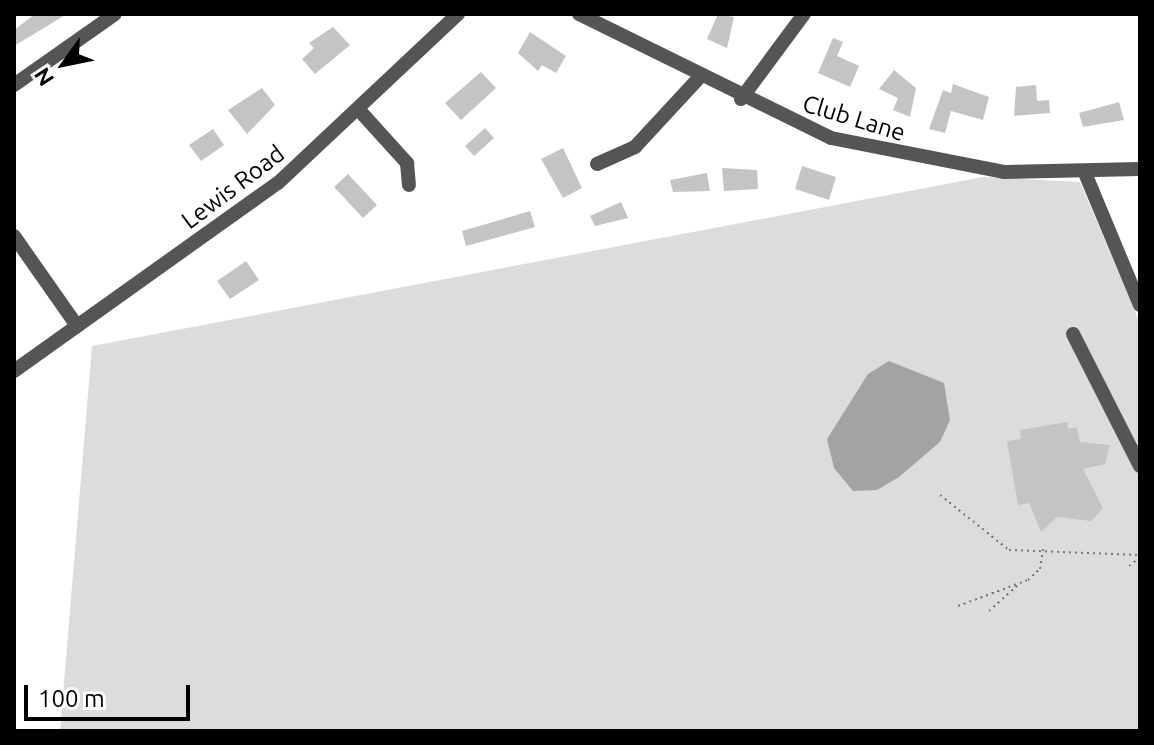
<!DOCTYPE html>
<html>
<head>
<meta charset="utf-8">
<style>
  body { margin:0 }
  #map { position:relative; width:1154px; height:745px; overflow:hidden; background:#fff; font-family:Ubuntu,sans-serif }
  div>[style] { position:absolute }
  .green>* { inset:0; background:#dcdcdc }
  .water>* { inset:0; background:#a3a3a3 }
  .building>* { inset:0; background:#c4c4c4 }
  .path>* { height:2px; margin-top:-1px; transform-origin:0; background:repeating-linear-gradient(90deg,#777 0 2px,transparent 0 6px) }
  .minor>* { height:14px; margin:-7px; padding:0 7px; transform-origin:7px; border-radius:7px; background:#555 }
  span { translate:-50% -50%; white-space:nowrap; text-align:center; line-height:1.15; -webkit-text-stroke:6px #fff; paint-order:stroke }
  .street-label { font-size:24px; color:#000 }
  .frame { position:absolute; inset:0; border:16px solid #000; pointer-events:none }
  .north { position:absolute; left:24px; top:24px; width:80px; height:80px; -webkit-text-stroke:6px #fff; paint-order:stroke; rotate:237deg; font-size:22px; font-weight:700; line-height:32px; text-align:center; color:#000 }
  .north::after { content:''; display:block; margin:auto; width:28px; height:36px; background:#000; clip-path:polygon(50% 0,100% 100%,50% 72%,0 100%) }
  .scale { position:absolute; left:24px; top:685px; width:166px; height:36px; box-sizing:border-box; border:4px solid #000; border-top:0; padding-left:10px; font-size:24px; line-height:28px; white-space:nowrap; color:#000; -webkit-text-stroke:6px #fff; paint-order:stroke }
</style>
</head>
<body>
<div id="map">
  <div class="green">
    <div style="clip-path:polygon(983px 177px,1080px 182px,1140px 323px,1140px 731px,60px 731px,92px 346px)"></div>
  </div>
  <div class="water">
    <div style="clip-path:polygon(889px 361px,944px 383px,950px 420px,940px 442px,899px 477px,877px 490px,853px 491px,834px 468px,827px 439px,868px 374px)"></div>
  </div>
  <div class="building">
    <div style="clip-path:polygon(35px 14px,67px 14px,14px 46px,14px 30px)"></div>
    <div style="clip-path:polygon(718px 14px,734px 17px,727px 48px,707px 39px)"></div>
    <div style="clip-path:polygon(333px 27px,350px 45px,315px 74px,302px 59px,314px 48px,309px 43px)"></div>
    <div style="clip-path:polygon(530px 32px,566px 56px,556px 73px,542px 65px,538px 71px,518px 53px)"></div>
    <div style="clip-path:polygon(833px 38px,843px 42px,837px 56px,859px 66px,850px 87px,818px 73px)"></div>
    <div style="clip-path:polygon(894px 70px,916px 88px,910px 117px,893px 110px,898px 98px,879px 89px)"></div>
    <div style="clip-path:polygon(481px 72px,496px 88px,461px 120px,445px 103px)"></div>
    <div style="clip-path:polygon(953px 84px,989px 97px,983px 120px,951px 111px,945px 133px,929px 129px,943px 90px,951px 93px)"></div>
    <div style="clip-path:polygon(1036px 85px,1037px 101px,1049px 100px,1050px 113px,1014px 116px,1016px 87px)"></div>
    <div style="clip-path:polygon(262px 88px,275px 105px,247px 134px,228px 110px)"></div>
    <div style="clip-path:polygon(1119px 102px,1124px 120px,1083px 127px,1079px 113px)"></div>
    <div style="clip-path:polygon(485px 128px,494px 138px,474px 156px,465px 146px)"></div>
    <div style="clip-path:polygon(213px 129px,224px 145px,201px 161px,189px 145px)"></div>
    <div style="clip-path:polygon(563px 148px,582px 188px,563px 198px,541px 159px)"></div>
    <div style="clip-path:polygon(802px 166px,836px 177px,829px 200px,795px 189px)"></div>
    <div style="clip-path:polygon(722px 168px,757px 170px,758px 189px,724px 191px)"></div>
    <div style="clip-path:polygon(707px 173px,710px 191px,673px 192px,670px 180px)"></div>
    <div style="clip-path:polygon(348px 174px,377px 205px,363px 218px,334px 187px)"></div>
    <div style="clip-path:polygon(621px 202px,628px 218px,595px 226px,590px 216px)"></div>
    <div style="clip-path:polygon(530px 211px,535px 227px,466px 246px,462px 231px)"></div>
    <div style="clip-path:polygon(246px 261px,259px 280px,230px 299px,217px 281px)"></div>
    <div style="clip-path:polygon(1067px 422px,1068px 429px,1077px 427px,1080px 442px,1110px 445px,1105px 464px,1083px 469px,1103px 508px,1091px 521px,1057px 517px,1041px 532px,1029px 503px,1018px 505px,1007px 441px,1021px 439px,1020px 430px)"></div>
  </div>
  <div class="path">
    <div style="left:940px;top:495px;width:88px;rotate:38.6deg"></div>
    <div style="left:1009px;top:550px;width:131px;rotate:2.2deg"></div>
    <div style="left:1129px;top:566px;width:14px;rotate:-39deg"></div>
    <div style="left:958px;top:606px;width:75px;rotate:-20.4deg"></div>
    <div style="left:1028px;top:580px;width:16px;rotate:-43deg"></div>
    <div style="left:1040px;top:569px;width:20px;rotate:-81deg"></div>
    <div style="left:989px;top:611px;width:39px;rotate:-42deg"></div>
  </div>
  <div class="minor">
    <div style="left:579px;top:14px;width:281px;rotate:26.2deg"></div>
    <div style="left:831px;top:138px;width:176px;rotate:11.1deg"></div>
    <div style="left:1004px;top:172px;width:136px;rotate:-1.3deg"></div>
    <div style="left:14px;top:85px;width:123px;rotate:-35.1deg"></div>
    <div style="left:741px;top:99px;width:106px;rotate:-53.5deg"></div>
    <div style="left:359px;top:110px;width:72px;rotate:47.8deg"></div>
    <div style="left:407px;top:163px;width:22px;rotate:85deg"></div>
    <div style="left:597px;top:164px;width:42px;rotate:-24.1deg"></div>
    <div style="left:635px;top:147px;width:94px;rotate:-47.2deg"></div>
    <div style="left:1085px;top:173px;width:143px;rotate:67.4deg"></div>
    <div style="left:14px;top:236px;width:110px;rotate:55deg"></div>
    <div style="left:1073px;top:334px;width:148px;rotate:63.1deg"></div>
    <div style="left:14px;top:371px;width:324px;rotate:-35.5deg"></div>
    <div style="left:278px;top:183px;width:247px;rotate:-43.2deg"></div>
  </div>
  <div class="street-label">
    <span style="left:854px;top:118px;rotate:17deg">Club Lane</span>
    <span style="left:233px;top:187px;rotate:-37deg">Lewis Road</span>
  </div>
  <div class="frame"></div>
  <div class="north">N</div>
  <div class="scale">100 m</div>
</div>
</body>
</html>
